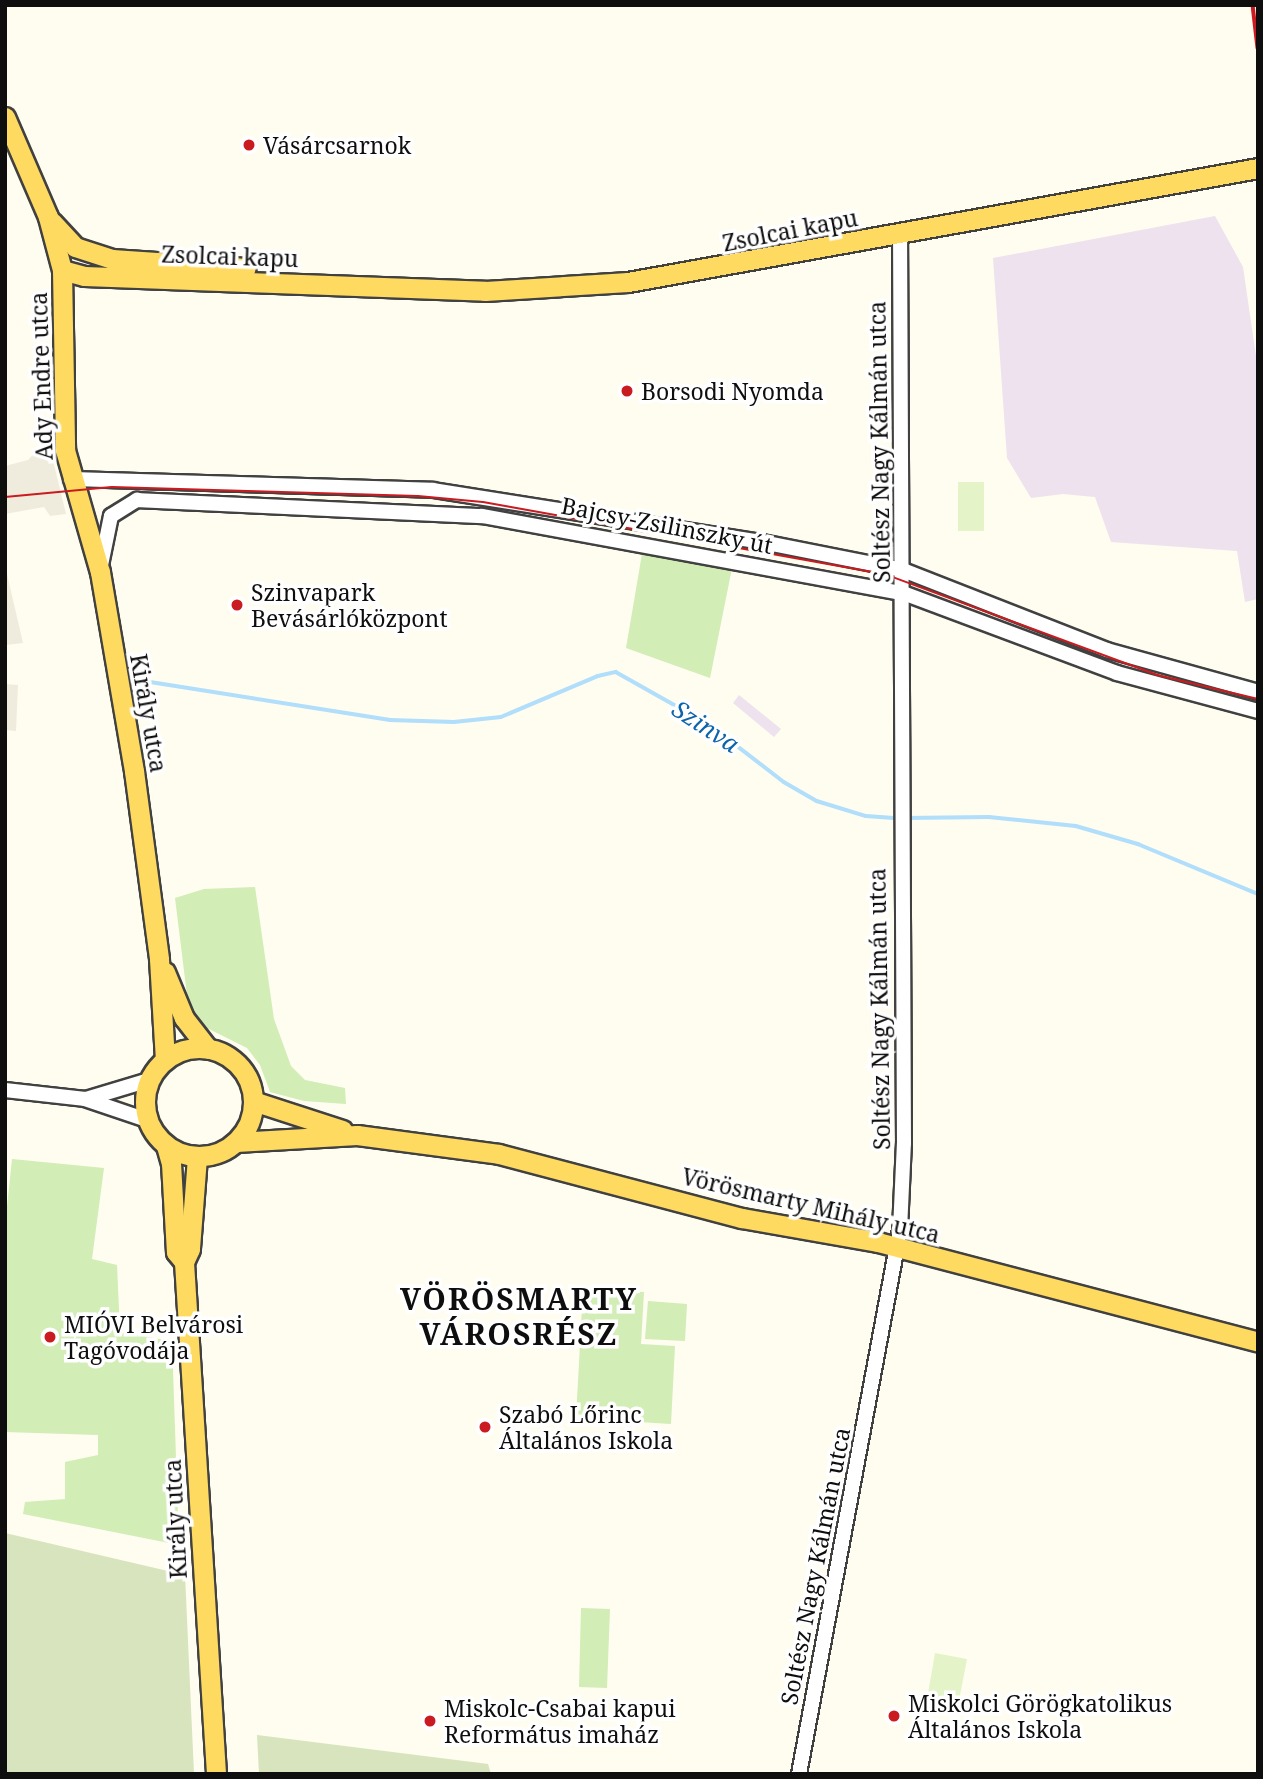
<!DOCTYPE html>
<html>
<head>
<meta charset="utf-8">
<style>
  body { margin:0 }
  #map { position:relative; width:1263px; height:1779px; overflow:hidden; background:#fffcf0; font-family:"Noto Serif",serif }
  div>[style] { position:absolute }
  .industrial>* { inset:0; background:#ede2ee }
  .green>* { inset:0; background:#d2edb6 }
  .cemetery>* { inset:0; background:#d7e4be }
  .pitch>* { inset:0; background:#e4f4c8 }
  .plaza>* { inset:0; background:#f0ecdd }
  .stream>* { height:3.5px; margin:-1.75px; padding:0 1.75px; transform-origin:1.75px; border-radius:1.75px; background:#b0defb }
  .roads { filter:drop-shadow(2px 0 #414141) drop-shadow(-2px 0 #414141) drop-shadow(0 2px #414141) drop-shadow(0 -2px #414141) }
  .minor>* { height:14px; margin:-7px; padding:0 7px; transform-origin:7px; border-radius:7px; background:#fff }
  .major>* { height:19px; margin:-9.5px; padding:0 9.5px; transform-origin:9.5px; border-radius:9.5px; background:#ffda60 }
  .major>.ring { margin:-9.5px; padding:0; box-sizing:content-box; background:none; border:19px solid #ffda60; border-radius:50% }
  .tram>* { height:2px; margin:-1px; padding:0 1px; transform-origin:1px; border-radius:1px; background:#ca1b20 }
  .rail>* { height:3.5px; margin:-1.75px; padding:0 1.75px; transform-origin:1.75px; border-radius:1.75px; background:#ca1b20 }
  .dots>* { width:19px; height:19px; translate:-50% -50%; box-sizing:border-box; border:4px solid #fff; border-radius:50% }
  span { translate:-50% -50%; white-space:nowrap; text-align:center; line-height:1.15; -webkit-text-stroke:7px #fff; paint-order:stroke }
  .poi-label { font-size:23px; color:#0e0e0e }
  .left { translate:0 -50%; text-align:left }
  .street-label { font-size:23px; color:#0e0e0e }
  .water-label { font-size:24px; color:#0d64ab; font-style:italic }
  .district-label { font-size:30px; color:#0e0e0e; font-weight:700; letter-spacing:2px }
  .frame { position:absolute; inset:0; border:7px solid #0e0e0e; pointer-events:none }
</style>
</head>
<body>
<div id="map">
  <div class="industrial">
    <div style="clip-path:polygon(1215px 216px,1243px 267px,1258px 370px,1258px 599px,1245px 602px,1237px 551px,1111px 542px,1095px 497px,1063px 494px,1031px 498px,1007px 458px,993px 258px)"></div>
    <div style="clip-path:polygon(739px 695px,781px 729px,774px 737px,733px 703px)"></div>
  </div>
  <div class="green">
    <div style="clip-path:polygon(643px 548px,733px 563px,710px 678px,626px 648px)"></div>
    <div style="clip-path:polygon(255px 887px,274px 1019px,291px 1066px,305px 1080px,345px 1088px,346px 1104px,304px 1101px,270px 1092px,260px 1065px,247px 1048px,203px 1026px,188px 1003px,175px 898px,204px 889px)"></div>
    <div style="clip-path:polygon(12px 1159px,104px 1168px,92px 1259px,117px 1265px,120px 1332px,172px 1341px,179px 1545px,23px 1514px,25px 1502px,65px 1499px,65px 1462px,98px 1455px,98px 1435px,5px 1432px,5px 1226px)"></div>
    <div style="clip-path:polygon(583px 1289px,644px 1292px,641px 1344px,675px 1346px,671px 1424px,576px 1418px)"></div>
    <div style="clip-path:polygon(648px 1301px,687px 1304px,685px 1341px,645px 1339px)"></div>
    <div style="clip-path:polygon(581px 1608px,610px 1609px,607px 1688px,579px 1687px)"></div>
  </div>
  <div class="cemetery">
    <div style="clip-path:polygon(5px 1533px,185px 1575px,194px 1774px,5px 1774px)"></div>
    <div style="clip-path:polygon(257px 1735px,488px 1764px,491px 1774px,259px 1774px)"></div>
  </div>
  <div class="pitch">
    <div style="clip-path:polygon(958px 482px,984px 482px,984px 531px,958px 531px)"></div>
    <div style="clip-path:polygon(935px 1653px,967px 1659px,957px 1711px,926px 1705px)"></div>
  </div>
  <div class="plaza">
    <div style="clip-path:polygon(41px 446px,50px 448px,66px 514px,50px 516px,44px 507px,5px 514px,5px 466px,28px 460px)"></div>
    <div style="clip-path:polygon(5px 558px,7px 574px,23px 643px,6px 645px,5px 640px)"></div>
    <div style="clip-path:polygon(5px 684px,18px 685px,16px 731px,5px 730px)"></div>
  </div>
  <div class="stream">
    <div style="left:144px;top:681px;width:249px;rotate:9deg"></div>
    <div style="left:390px;top:720px;width:64px;rotate:1.8deg"></div>
    <div style="left:454px;top:722px;width:47px;rotate:-6.1deg"></div>
    <div style="left:501px;top:717px;width:105px;rotate:-22.9deg"></div>
    <div style="left:598px;top:676px;width:18px;rotate:-13deg"></div>
    <div style="left:616px;top:672px;width:108px;rotate:29.4deg"></div>
    <div style="left:710px;top:725px;width:93px;rotate:37.6deg"></div>
    <div style="left:784px;top:782px;width:38px;rotate:30deg"></div>
    <div style="left:817px;top:801px;width:51px;rotate:17deg"></div>
    <div style="left:866px;top:816px;width:31px;rotate:4deg"></div>
    <div style="left:905px;top:818px;width:84px;rotate:-0.7deg"></div>
    <div style="left:989px;top:817px;width:87px;rotate:5.9deg"></div>
    <div style="left:1076px;top:826px;width:65px;rotate:16.2deg"></div>
    <div style="left:1138px;top:844px;width:130px;rotate:22.6deg"></div>
  </div>
  <div class="roads">
    <div class="minor">
      <div style="left:71px;top:479px;width:362px;rotate:1.7deg"></div>
      <div style="left:433px;top:490px;width:333px;rotate:9deg"></div>
      <div style="left:762px;top:542px;width:144px;rotate:11.2deg"></div>
      <div style="left:903px;top:570px;width:219px;rotate:21.4deg"></div>
      <div style="left:1107px;top:650px;width:157px;rotate:15.5deg"></div>
      <div style="left:101px;top:565px;width:50px;rotate:-78.5deg"></div>
      <div style="left:111px;top:516px;width:31px;rotate:-32deg"></div>
      <div style="left:137px;top:500px;width:345px;rotate:2.7deg"></div>
      <div style="left:482px;top:516px;width:428px;rotate:10.4deg"></div>
      <div style="left:903px;top:593px;width:228px;rotate:20.5deg"></div>
      <div style="left:1117px;top:673px;width:146px;rotate:15.1deg"></div>
      <div style="left:5px;top:1090px;width:81px;rotate:6.4deg"></div>
      <div style="left:85px;top:1099px;width:65px;rotate:18.7deg"></div>
      <div style="left:86px;top:1099px;width:66px;rotate:-16.8deg"></div>
      <div style="left:799px;top:1774px;width:553px;rotate:-79.48deg"></div>
      <div style="left:900px;top:1230px;width:87px;rotate:-87.4deg"></div>
      <div style="left:904px;top:1143px;width:909px;rotate:-90.25deg"></div>
    </div>
    <div class="major">
      <div style="left:5px;top:117px;width:109px;rotate:66.7deg"></div>
      <div style="left:48px;top:217px;width:55px;rotate:75.2deg"></div>
      <div style="left:62px;top:270px;width:180px;rotate:89deg"></div>
      <div style="left:65px;top:450px;width:127px;rotate:74deg"></div>
      <div style="left:100px;top:572px;width:202px;rotate:80.3deg"></div>
      <div style="left:134px;top:771px;width:190px;rotate:82.4deg"></div>
      <div style="left:159px;top:959px;width:101px;rotate:86.6deg"></div>
      <div style="left:52px;top:222px;width:34px;rotate:47deg"></div>
      <div style="left:75px;top:247px;width:39px;rotate:18deg"></div>
      <div style="left:112px;top:259px;width:134px;rotate:3.8deg"></div>
      <div style="left:62px;top:270px;width:23px;rotate:15deg"></div>
      <div style="left:84px;top:276px;width:401px;rotate:2.1deg"></div>
      <div style="left:485px;top:291px;width:143px;rotate:-3.6deg"></div>
      <div style="left:628px;top:282px;width:640px;rotate:-10.26deg"></div>
      <div style="left:165px;top:972px;width:50px;rotate:67.6deg"></div>
      <div style="left:184px;top:1018px;width:39px;rotate:52deg"></div>
      <div class="ring" style="left:145px;top:1048px;width:89px;height:89px"></div>
      <div style="left:253px;top:1101px;width:94px;rotate:18deg"></div>
      <div style="left:236px;top:1142px;width:121px;rotate:-3.3deg"></div>
      <div style="left:357px;top:1135px;width:143px;rotate:7.6deg"></div>
      <div style="left:499px;top:1154px;width:251px;rotate:14.8deg"></div>
      <div style="left:742px;top:1218px;width:138px;rotate:10deg"></div>
      <div style="left:878px;top:1242px;width:393px;rotate:14.7deg"></div>
      <div style="left:166px;top:1146px;width:18px;rotate:74deg"></div>
      <div style="left:171px;top:1163px;width:89px;rotate:86.8deg"></div>
      <div style="left:176px;top:1252px;width:13px;rotate:51deg"></div>
      <div style="left:197px;top:1157px;width:92px;rotate:94.4deg"></div>
      <div style="left:190px;top:1249px;width:14px;rotate:115deg"></div>
      <div style="left:184px;top:1262px;width:513px;rotate:86.42deg"></div>
    </div>
  </div>
  <div class="tram">
    <div style="left:5px;top:497px;width:107px;rotate:-5.3deg"></div>
    <div style="left:112px;top:487px;width:306px;rotate:1.7deg"></div>
    <div style="left:418px;top:496px;width:65px;rotate:5.3deg"></div>
    <div style="left:483px;top:502px;width:411px;rotate:10.2deg"></div>
    <div style="left:887px;top:575px;width:288px;rotate:20.3deg"></div>
    <div style="left:1157px;top:675px;width:104px;rotate:13.4deg"></div>
  </div>
  <div class="rail">
    <div style="left:1253px;top:5px;width:43px;rotate:83.4deg"></div>
  </div>
  <div class="dots">
    <div style="left:249px;top:145px;background:#ca1b20"></div>
    <div style="left:627px;top:391px;background:#ca1b20"></div>
    <div style="left:237px;top:605px;background:#ca1b20"></div>
    <div style="left:50px;top:1337px;background:#ca1b20"></div>
    <div style="left:485px;top:1427px;background:#ca1b20"></div>
    <div style="left:894px;top:1716px;background:#ca1b20"></div>
    <div style="left:430px;top:1721px;background:#ca1b20"></div>
  </div>
  <div class="poi-label">
    <span class="left" style="left:263px;top:145px">Vásárcsarnok</span>
    <span class="left" style="left:641px;top:391px">Borsodi Nyomda</span>
    <span class="left" style="left:251px;top:605px">Szinvapark<br>Bevásárlóközpont</span>
    <span class="left" style="left:64px;top:1337px">MIÓVI Belvárosi<br>Tagóvodája</span>
    <span class="left" style="left:499px;top:1427px">Szabó Lőrinc<br>Általános Iskola</span>
    <span class="left" style="left:908px;top:1716px">Miskolci Görögkatolikus<br>Általános Iskola</span>
    <span class="left" style="left:444px;top:1721px">Miskolc-Csabai kapui<br>Református imaház</span>
  </div>
  <div class="street-label">
    <span style="left:790px;top:230px;rotate:-11deg">Zsolcai kapu</span>
    <span style="left:230px;top:256px;rotate:2deg">Zsolcai kapu</span>
    <span style="left:41px;top:376px;rotate:-92deg">Ady Endre utca</span>
    <span style="left:879px;top:442px;rotate:-91deg">Soltész Nagy Kálmán utca</span>
    <span style="left:667px;top:525px;rotate:11deg">Bajcsy-Zsilinszky út</span>
    <span style="left:149px;top:713px;rotate:80deg">Király utca</span>
    <span style="left:879px;top:1009px;rotate:-91deg">Soltész Nagy Kálmán utca</span>
    <span style="left:811px;top:1205px;rotate:13deg">Vörösmarty Mihály utca</span>
    <span style="left:175px;top:1519px;rotate:-93deg">Király utca</span>
    <span style="left:815px;top:1566px;rotate:-79deg">Soltész Nagy Kálmán utca</span>
  </div>
  <div class="water-label">
    <span style="left:706px;top:726px;rotate:33deg">Szinva</span>
  </div>
  <div class="district-label">
    <span style="left:519px;top:1316px">VÖRÖSMARTY<br>VÁROSRÉSZ</span>
  </div>
  <div class="frame"></div>
</div>
</body>
</html>
